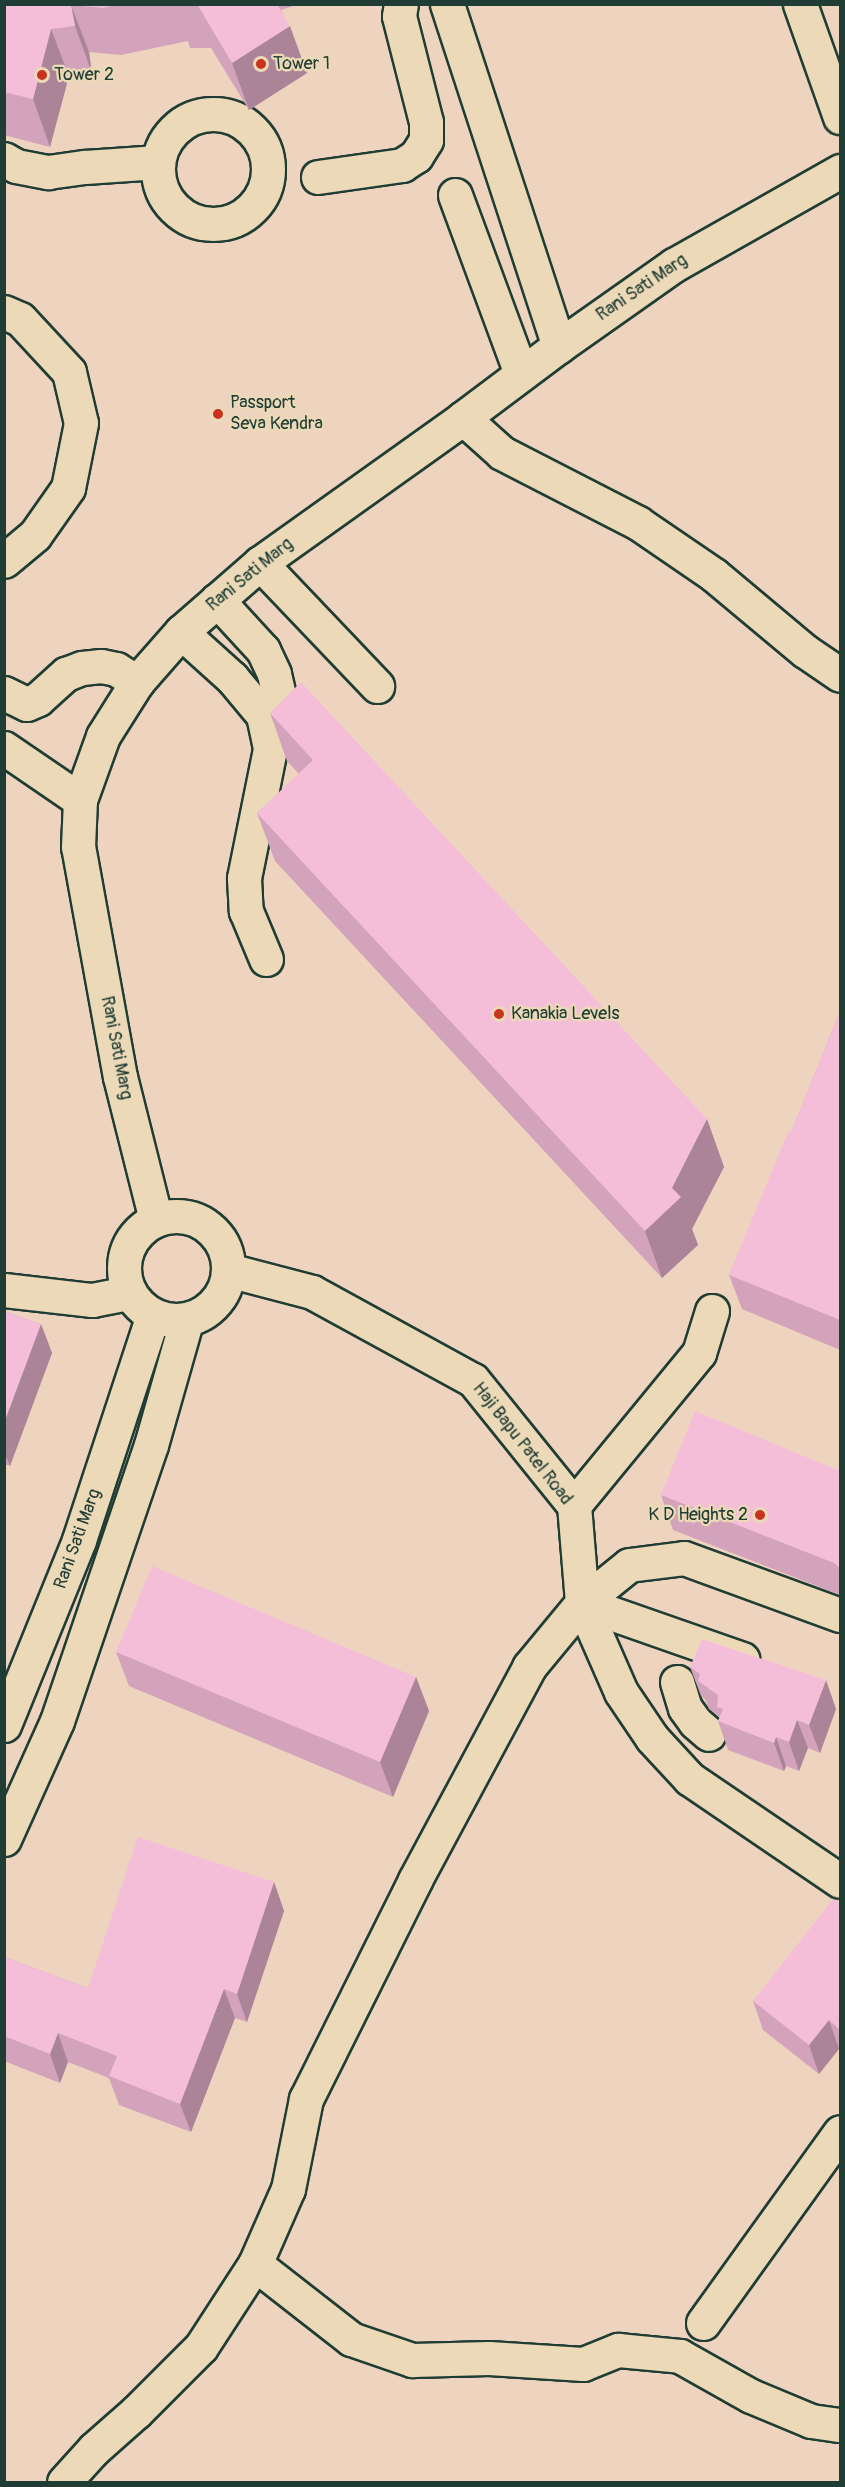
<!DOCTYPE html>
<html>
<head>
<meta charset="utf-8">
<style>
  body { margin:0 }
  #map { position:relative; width:845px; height:2487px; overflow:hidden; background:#eed4be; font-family:Pangolin,sans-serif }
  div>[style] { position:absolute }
  .roads { filter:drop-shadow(2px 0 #1f3d34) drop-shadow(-2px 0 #1f3d34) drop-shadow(0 2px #1f3d34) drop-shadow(0 -2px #1f3d34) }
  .minor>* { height:33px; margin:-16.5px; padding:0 16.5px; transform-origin:16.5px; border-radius:16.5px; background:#ecd9b7 }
  .minor>.ring { margin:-16.5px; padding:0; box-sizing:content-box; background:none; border:33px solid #ecd9b7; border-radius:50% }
  .tertiary>* { height:33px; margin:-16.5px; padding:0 16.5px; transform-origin:16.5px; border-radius:16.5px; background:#ecd9b7 }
  .tertiary>.ring { margin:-16.5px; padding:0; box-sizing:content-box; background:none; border:33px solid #ecd9b7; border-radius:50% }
  .wall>* { inset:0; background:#d2a3ba }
  .shaded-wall>* { inset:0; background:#ab8597 }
  .building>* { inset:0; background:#f4bed8 }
  .dots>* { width:16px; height:16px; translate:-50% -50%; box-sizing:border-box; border:3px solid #ecd9b7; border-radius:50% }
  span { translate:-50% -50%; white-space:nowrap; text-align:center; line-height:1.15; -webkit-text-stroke:4.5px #ecd9b7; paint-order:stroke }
  .poi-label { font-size:18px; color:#1f3d34 }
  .left { translate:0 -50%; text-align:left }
  .right { translate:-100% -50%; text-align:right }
  .street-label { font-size:18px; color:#1f3d34 }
  .frame { position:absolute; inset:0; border:6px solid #1f3d34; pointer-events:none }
</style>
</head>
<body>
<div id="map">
  <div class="roads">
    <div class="minor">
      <div style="left:447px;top:4px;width:360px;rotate:71.9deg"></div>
      <div style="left:800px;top:4px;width:120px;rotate:70.5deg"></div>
      <div class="ring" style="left:158px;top:114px;width:77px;height:77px"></div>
      <div style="left:4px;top:159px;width:14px;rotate:30deg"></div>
      <div style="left:16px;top:166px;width:33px;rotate:11deg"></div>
      <div style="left:48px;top:172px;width:37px;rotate:-8deg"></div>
      <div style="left:85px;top:167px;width:73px;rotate:-3.9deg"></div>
      <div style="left:318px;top:177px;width:85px;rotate:-8.1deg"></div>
      <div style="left:402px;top:165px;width:17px;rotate:-33deg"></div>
      <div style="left:416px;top:156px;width:19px;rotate:-58deg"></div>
      <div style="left:426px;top:140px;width:18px;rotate:-90deg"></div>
      <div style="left:426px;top:122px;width:109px;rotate:-104.3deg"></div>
      <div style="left:399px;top:16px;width:12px;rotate:-81deg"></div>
      <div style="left:455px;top:195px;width:190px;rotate:69.7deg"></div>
      <div style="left:4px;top:312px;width:17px;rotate:24deg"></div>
      <div style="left:20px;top:319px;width:72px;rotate:47.2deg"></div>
      <div style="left:69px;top:372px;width:52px;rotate:76.8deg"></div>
      <div style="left:81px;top:423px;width:66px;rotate:101.3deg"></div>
      <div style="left:68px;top:488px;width:57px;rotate:125.1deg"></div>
      <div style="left:35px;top:535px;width:40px;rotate:140deg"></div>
      <div style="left:463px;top:418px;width:52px;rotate:41.9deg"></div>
      <div style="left:502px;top:453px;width:153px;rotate:27.2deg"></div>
      <div style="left:638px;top:523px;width:92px;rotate:34.4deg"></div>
      <div style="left:714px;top:575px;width:119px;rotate:39.9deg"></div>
      <div style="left:805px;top:651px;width:42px;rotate:34.4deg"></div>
      <div style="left:260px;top:563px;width:170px;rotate:46.4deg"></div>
      <div style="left:217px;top:600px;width:68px;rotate:47.4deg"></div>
      <div style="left:263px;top:650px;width:26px;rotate:65deg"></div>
      <div style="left:274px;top:674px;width:31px;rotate:77deg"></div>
      <div style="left:281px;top:704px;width:41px;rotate:104deg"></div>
      <div style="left:181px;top:632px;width:69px;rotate:42deg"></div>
      <div style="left:232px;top:678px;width:48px;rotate:50deg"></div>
      <div style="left:263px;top:715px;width:35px;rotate:78deg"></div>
      <div style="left:270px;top:749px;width:132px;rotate:101.4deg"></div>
      <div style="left:244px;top:878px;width:33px;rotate:87deg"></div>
      <div style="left:246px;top:911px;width:52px;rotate:67.4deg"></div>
      <div style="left:4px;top:693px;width:25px;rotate:26deg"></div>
      <div style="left:27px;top:704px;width:12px;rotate:-24deg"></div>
      <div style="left:38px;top:699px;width:38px;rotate:-42deg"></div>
      <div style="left:66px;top:674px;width:17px;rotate:-21deg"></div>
      <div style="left:82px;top:668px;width:19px;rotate:-6deg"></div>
      <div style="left:101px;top:666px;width:15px;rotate:11deg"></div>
      <div style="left:116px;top:669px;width:25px;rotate:32deg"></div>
      <div style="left:4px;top:748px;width:92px;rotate:34.4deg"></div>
      <div style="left:574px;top:1505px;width:197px;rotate:-50.6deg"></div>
      <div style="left:699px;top:1353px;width:44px;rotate:-72.8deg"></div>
      <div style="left:582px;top:1603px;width:170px;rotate:19.3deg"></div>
      <div style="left:677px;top:1682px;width:27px;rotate:73deg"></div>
      <div style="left:685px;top:1708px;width:17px;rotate:54deg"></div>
      <div style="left:695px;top:1722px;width:18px;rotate:41deg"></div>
      <div style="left:255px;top:2264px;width:122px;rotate:38deg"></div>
      <div style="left:351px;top:2339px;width:65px;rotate:19deg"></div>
      <div style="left:412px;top:2360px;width:77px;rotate:-1.5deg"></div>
      <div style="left:489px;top:2358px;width:94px;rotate:3.7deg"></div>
      <div style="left:583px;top:2364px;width:38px;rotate:-22deg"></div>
      <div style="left:618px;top:2350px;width:62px;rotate:5.5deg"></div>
      <div style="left:680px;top:2356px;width:81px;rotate:29.4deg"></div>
      <div style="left:751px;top:2396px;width:65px;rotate:22.6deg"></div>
      <div style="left:811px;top:2421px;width:29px;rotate:8deg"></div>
      <div style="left:703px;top:2323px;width:235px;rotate:-54.3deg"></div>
      <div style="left:64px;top:2482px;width:45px;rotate:-47.7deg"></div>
      <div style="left:94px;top:2449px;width:56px;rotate:-41.4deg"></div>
      <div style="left:136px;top:2412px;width:92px;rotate:-45deg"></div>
      <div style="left:201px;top:2347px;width:99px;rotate:-57deg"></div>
      <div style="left:255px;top:2264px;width:82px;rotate:-66.3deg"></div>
      <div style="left:288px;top:2189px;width:92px;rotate:-78.7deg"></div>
      <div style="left:306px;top:2099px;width:245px;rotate:-63.5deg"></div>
      <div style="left:415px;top:1880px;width:242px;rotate:-61.8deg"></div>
      <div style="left:529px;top:1667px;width:83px;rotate:-50.4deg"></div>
      <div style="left:582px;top:1603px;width:60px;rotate:-39deg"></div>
      <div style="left:629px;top:1565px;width:55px;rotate:-7.3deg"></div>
      <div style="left:684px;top:1558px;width:166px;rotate:20.1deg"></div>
    </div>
    <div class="tertiary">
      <div class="ring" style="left:124px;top:1216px;width:71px;height:71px"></div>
      <div style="left:156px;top:1220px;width:147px;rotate:-104.1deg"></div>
      <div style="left:120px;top:1077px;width:234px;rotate:-100.3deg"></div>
      <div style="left:78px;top:847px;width:47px;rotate:-87.6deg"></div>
      <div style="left:80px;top:800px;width:68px;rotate:-70.2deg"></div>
      <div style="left:103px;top:736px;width:64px;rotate:-57.8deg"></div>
      <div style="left:137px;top:682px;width:67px;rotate:-48.7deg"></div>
      <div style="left:181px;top:632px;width:105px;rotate:-41.1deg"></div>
      <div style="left:260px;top:563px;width:249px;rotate:-35.5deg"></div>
      <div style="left:463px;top:418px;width:120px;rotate:-36.9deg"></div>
      <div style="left:559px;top:346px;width:141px;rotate:-35.2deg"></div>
      <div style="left:674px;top:265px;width:191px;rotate:-29.5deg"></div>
      <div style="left:228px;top:1270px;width:87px;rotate:14.7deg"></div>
      <div style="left:312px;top:1292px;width:183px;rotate:28.7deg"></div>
      <div style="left:473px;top:1380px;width:161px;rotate:51.1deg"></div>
      <div style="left:574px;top:1505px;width:98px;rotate:85.3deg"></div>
      <div style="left:582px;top:1603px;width:97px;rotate:66.3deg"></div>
      <div style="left:621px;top:1692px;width:55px;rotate:56deg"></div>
      <div style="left:652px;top:1738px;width:56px;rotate:47.2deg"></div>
      <div style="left:690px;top:1779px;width:181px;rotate:34.2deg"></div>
      <div style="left:4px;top:1290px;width:89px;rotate:6.5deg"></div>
      <div style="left:92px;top:1300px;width:38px;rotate:-11deg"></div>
      <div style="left:4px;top:1725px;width:200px;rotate:-67.9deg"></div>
      <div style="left:79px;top:1540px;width:237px;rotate:-71.8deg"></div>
      <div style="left:4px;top:1839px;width:129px;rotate:-65.8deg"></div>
      <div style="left:57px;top:1721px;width:292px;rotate:-71.2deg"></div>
      <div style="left:151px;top:1445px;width:131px;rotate:-74.1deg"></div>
    </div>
  </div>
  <div class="wall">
    <div style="clip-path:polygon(4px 4px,300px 4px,281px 10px,307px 73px,249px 110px,211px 48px,190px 48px,188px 41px,121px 55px,89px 52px,92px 73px,69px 76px,50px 147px,4px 135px)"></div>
    <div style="clip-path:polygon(270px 713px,707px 1119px,724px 1167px,692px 1229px,698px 1245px,662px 1278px,275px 861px,257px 813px,299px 774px,287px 761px)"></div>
    <div style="clip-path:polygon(840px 1011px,840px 1350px,742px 1309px,729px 1275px,791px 1133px)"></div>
    <div style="clip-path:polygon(4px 1311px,41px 1324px,52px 1353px,10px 1466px,4px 1464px)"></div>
    <div style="clip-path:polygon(840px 1471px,840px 1595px,673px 1530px,661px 1495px)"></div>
    <div style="clip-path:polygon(116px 1652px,416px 1677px,429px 1711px,393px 1797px,129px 1686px)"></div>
    <div style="clip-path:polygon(690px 1667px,836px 1709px,820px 1753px,808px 1748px,799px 1771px,786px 1766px,784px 1771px,728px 1750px,718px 1721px,720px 1717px,709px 1709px,705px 1699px,701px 1696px)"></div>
    <div style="clip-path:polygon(274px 1882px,284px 1911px,247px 2022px,235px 2018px,191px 2132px,119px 2105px,109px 2078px,68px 2062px,60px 2083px,4px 2061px,4px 1957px,88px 1988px)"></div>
    <div style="clip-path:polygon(840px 1905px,840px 2050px,839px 2049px,819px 2074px,763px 2030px,753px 2001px)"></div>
  </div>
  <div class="shaded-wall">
    <div style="clip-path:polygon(71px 5px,89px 52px,92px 73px,75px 26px)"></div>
    <div style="clip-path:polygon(290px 26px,307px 73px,249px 110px,232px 63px)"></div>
    <div style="clip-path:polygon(51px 29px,69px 76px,50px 147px,33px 99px)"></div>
    <div style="clip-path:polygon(707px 1119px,724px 1167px,692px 1229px,698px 1245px,662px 1278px,645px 1231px)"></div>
    <div style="clip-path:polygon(41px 1324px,52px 1353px,10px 1466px,4px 1452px,4px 1423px)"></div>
    <div style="clip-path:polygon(416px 1677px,429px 1711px,393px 1797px,380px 1762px)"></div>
    <div style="clip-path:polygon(826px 1680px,836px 1709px,820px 1753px,809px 1725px)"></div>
    <div style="clip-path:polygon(797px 1720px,808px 1748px,799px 1771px,789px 1742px)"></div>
    <div style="clip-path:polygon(776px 1737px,786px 1766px,784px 1771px,774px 1743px)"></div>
    <div style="clip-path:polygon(274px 1882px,284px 1911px,247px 2022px,237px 1994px)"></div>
    <div style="clip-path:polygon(224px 1989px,235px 2018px,191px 2132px,180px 2104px)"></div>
    <div style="clip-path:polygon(829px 2020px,839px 2049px,819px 2074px,809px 2045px)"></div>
    <div style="clip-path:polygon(58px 2033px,68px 2062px,60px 2083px,50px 2054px)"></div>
  </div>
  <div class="building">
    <div style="clip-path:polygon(4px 4px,118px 4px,104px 8px,71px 5px,75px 26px,51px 29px,33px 99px,4px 92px)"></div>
    <div style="clip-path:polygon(197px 4px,277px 4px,290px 26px,232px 63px)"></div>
    <div style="clip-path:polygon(301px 682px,707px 1119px,672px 1188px,681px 1197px,645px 1231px,257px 813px,313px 760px,270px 713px)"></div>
    <div style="clip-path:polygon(840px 1011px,840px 1320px,729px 1275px,788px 1132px,791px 1133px)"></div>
    <div style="clip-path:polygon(4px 1311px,41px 1324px,4px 1423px)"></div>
    <div style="clip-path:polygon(695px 1411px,840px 1471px,840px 1568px,834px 1563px,661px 1495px)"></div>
    <div style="clip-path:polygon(152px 1566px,416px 1677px,380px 1762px,116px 1652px)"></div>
    <div style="clip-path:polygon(702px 1639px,826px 1680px,809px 1725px,797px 1720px,789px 1742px,776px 1737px,774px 1743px,718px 1721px,723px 1709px,717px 1707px,718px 1695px,698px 1681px,700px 1674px,690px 1667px)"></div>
    <div style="clip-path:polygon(138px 1837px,274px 1882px,237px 1994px,224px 1989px,180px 2104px,109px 2076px,117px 2056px,58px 2033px,50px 2054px,4px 2036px,4px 1957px,88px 1988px)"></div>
    <div style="clip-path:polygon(833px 1899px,840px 1905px,840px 2030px,829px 2020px,809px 2045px,753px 2001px)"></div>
  </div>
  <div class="dots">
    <div style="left:261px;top:64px;background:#c8321e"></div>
    <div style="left:42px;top:75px;background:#c8321e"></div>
    <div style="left:218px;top:414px;background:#c8321e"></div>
    <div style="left:499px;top:1014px;background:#c8321e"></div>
    <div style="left:760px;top:1515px;background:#c8321e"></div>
  </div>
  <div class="poi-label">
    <span class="left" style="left:273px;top:64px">Tower 1</span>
    <span class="left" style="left:54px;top:75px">Tower 2</span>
    <span class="left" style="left:230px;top:414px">Passport<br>Seva Kendra</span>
    <span class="left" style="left:511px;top:1014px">Kanakia Levels</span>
    <span class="right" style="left:748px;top:1515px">K D Heights 2</span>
  </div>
  <div class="street-label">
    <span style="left:642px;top:288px;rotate:-34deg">Rani Sati Marg</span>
    <span style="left:250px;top:575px;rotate:-39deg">Rani Sati Marg</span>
    <span style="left:116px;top:1048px;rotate:79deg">Rani Sati Marg</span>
    <span style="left:522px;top:1444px;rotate:52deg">Haji Bapu Patel Road</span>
    <span style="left:78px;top:1539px;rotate:-70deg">Rani Sati Marg</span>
  </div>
  <div class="frame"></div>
</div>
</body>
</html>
